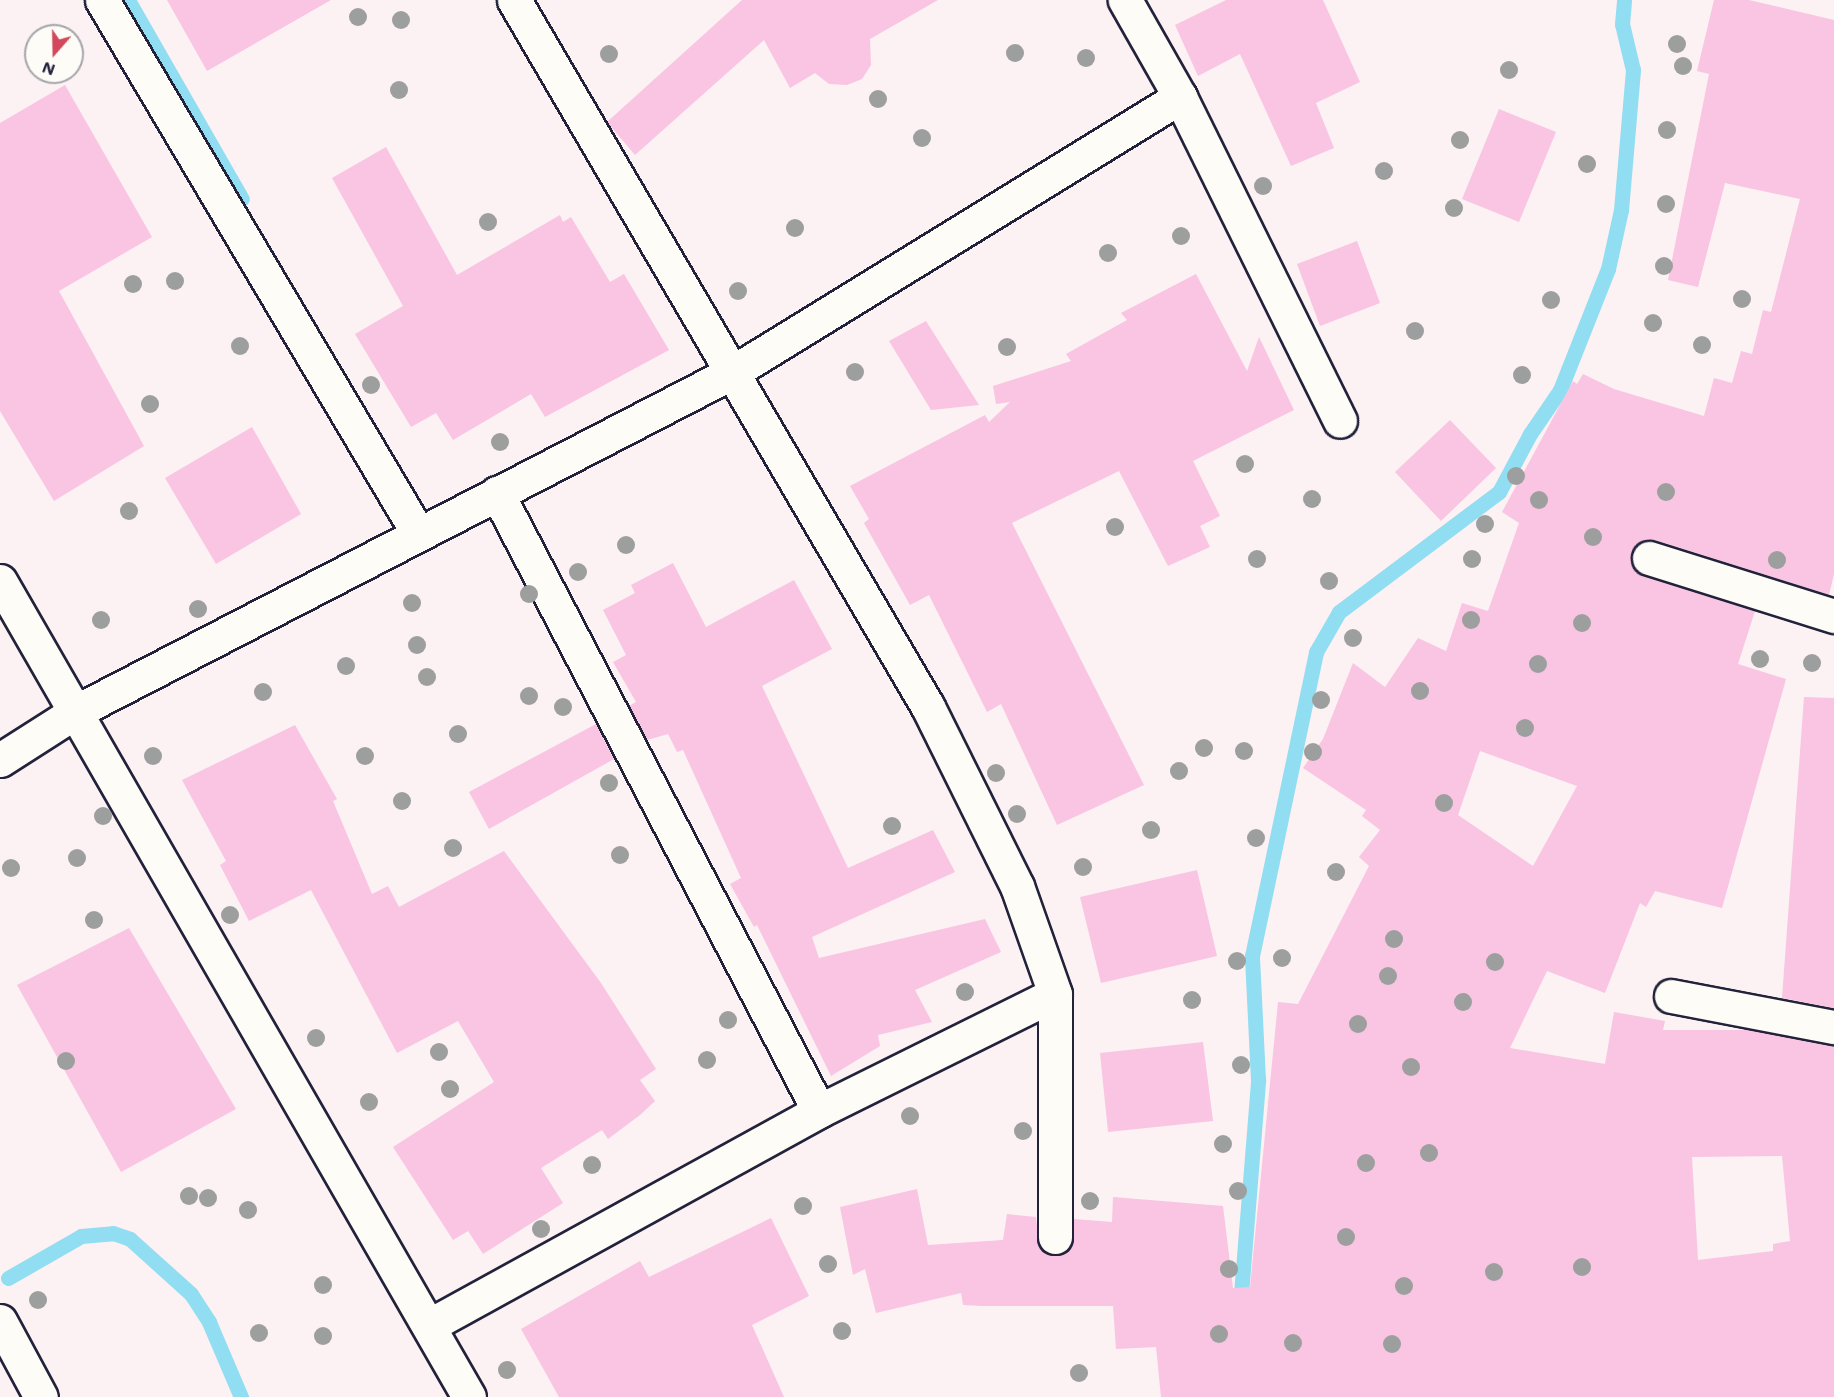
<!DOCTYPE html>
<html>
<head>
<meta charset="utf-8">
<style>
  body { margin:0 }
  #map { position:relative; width:1834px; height:1397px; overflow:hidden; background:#fcf1f3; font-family:Mali,sans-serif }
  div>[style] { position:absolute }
  .stream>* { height:15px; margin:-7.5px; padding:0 7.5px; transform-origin:7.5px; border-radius:7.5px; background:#91ddf1 }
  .building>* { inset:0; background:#f9c5e2 }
  .roads { filter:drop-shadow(2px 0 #22223b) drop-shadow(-2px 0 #22223b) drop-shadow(0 2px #22223b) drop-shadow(0 -2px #22223b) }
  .minor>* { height:33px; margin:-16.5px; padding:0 16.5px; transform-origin:16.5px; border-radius:16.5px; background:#fdfcf7 }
  .trees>* { width:18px; height:18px; margin:-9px; border-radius:50%; background:#9d9f9e }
  span { translate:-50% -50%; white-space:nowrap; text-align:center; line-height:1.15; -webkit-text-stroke:5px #fdfcf7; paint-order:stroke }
  .north { position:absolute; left:24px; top:24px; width:60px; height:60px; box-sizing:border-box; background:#fdfcf7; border:2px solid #a5a5ac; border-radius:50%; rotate:200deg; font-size:16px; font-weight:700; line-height:24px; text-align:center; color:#22223b }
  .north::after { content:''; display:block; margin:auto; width:21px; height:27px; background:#d1495b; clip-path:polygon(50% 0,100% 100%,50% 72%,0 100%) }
</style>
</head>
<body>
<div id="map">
  <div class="stream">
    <div style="left:128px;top:0;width:229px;rotate:60.2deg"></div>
    <div style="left:8px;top:1278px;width:84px;rotate:-29.9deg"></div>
    <div style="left:81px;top:1236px;width:32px;rotate:-5deg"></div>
    <div style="left:113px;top:1233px;width:18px;rotate:19deg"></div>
    <div style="left:130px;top:1239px;width:82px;rotate:42deg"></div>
    <div style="left:191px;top:1294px;width:33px;rotate:57deg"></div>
    <div style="left:209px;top:1322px;width:82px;rotate:66.9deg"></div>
    <div style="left:1240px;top:1306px;width:227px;rotate:-85.4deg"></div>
    <div style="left:1258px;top:1080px;width:124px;rotate:-92.8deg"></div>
    <div style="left:1252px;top:956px;width:311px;rotate:-78.1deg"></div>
    <div style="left:1316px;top:652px;width:46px;rotate:-60.1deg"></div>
    <div style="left:1339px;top:612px;width:200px;rotate:-36.9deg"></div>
    <div style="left:1499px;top:492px;width:66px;rotate:-61.9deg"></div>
    <div style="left:1530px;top:434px;width:53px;rotate:-55.7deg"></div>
    <div style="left:1560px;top:390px;width:130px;rotate:-68.4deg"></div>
    <div style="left:1608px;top:269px;width:60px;rotate:-77.6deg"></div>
    <div style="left:1621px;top:210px;width:141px;rotate:-85.1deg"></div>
    <div style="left:1633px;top:70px;width:47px;rotate:-103.4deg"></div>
    <div style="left:1622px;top:24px;width:24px;rotate:-85deg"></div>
  </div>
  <div class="building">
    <div style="clip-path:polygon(167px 0,331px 0,207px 71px)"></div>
    <div style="clip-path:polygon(742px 0,938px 0,870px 39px,871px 65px,862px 79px,847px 85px,829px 84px,815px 73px,790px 88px,764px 40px,635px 155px,607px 122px)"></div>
    <div style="clip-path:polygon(1226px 0,1323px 0,1360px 82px,1316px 103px,1334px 148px,1291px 166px,1240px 54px,1198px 76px,1175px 25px)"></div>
    <div style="clip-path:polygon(evenodd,1714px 0,1749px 0,1834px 20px,1834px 574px,1829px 595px,1655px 540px,1636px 545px,1631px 562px,1643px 576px,1755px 611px,1738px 664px,1786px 679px,1722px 908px,1655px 891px,1646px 907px,1640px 903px,1605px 993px,1547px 971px,1510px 1048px,1605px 1064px,1614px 1012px,1665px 1021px,1663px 1030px,1747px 1030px,1834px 1045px,1834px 1397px,1161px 1397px,1156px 1347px,1116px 1349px,1113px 1306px,982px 1306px,963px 1305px,961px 1293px,876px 1313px,865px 1269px,853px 1275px,840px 1207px,917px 1189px,928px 1245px,1003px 1240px,1007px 1214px,1036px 1217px,1039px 1246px,1054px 1256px,1071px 1246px,1074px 1219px,1112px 1222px,1113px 1197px,1223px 1206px,1233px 1288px,1250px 1287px,1278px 1002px,1298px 1004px,1369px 866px,1359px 857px,1380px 830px,1362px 816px,1366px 810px,1303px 768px,1323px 739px,1353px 663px,1385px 687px,1418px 638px,1446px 651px,1462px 603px,1488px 611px,1519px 523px,1502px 512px,1573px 381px,1577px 384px,1583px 374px,1614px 389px,1704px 416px,1714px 378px,1732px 383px,1741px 351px,1752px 354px,1763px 310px,1771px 312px,1800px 199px,1725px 183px,1698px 287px,1668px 280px,1709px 74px,1697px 71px,1714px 0,1480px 751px,1577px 786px,1533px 866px,1458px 815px,1480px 751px,1714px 0,1782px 1156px,1790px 1241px,1773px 1244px,1773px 1251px,1698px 1260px,1692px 1157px,1782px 1156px)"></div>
    <div style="clip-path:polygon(65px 85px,152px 237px,59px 291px,144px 446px,54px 501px,0 411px,0 123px)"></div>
    <div style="clip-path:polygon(1499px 109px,1556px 132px,1519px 222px,1462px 199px)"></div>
    <div style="clip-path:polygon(386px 147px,457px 275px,560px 215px,563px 222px,571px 217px,610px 282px,624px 274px,669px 350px,545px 417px,531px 394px,453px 440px,436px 413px,411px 427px,355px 334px,403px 306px,332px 178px)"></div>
    <div style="clip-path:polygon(1357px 241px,1380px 303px,1320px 326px,1297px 264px)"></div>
    <div style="clip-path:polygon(1196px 274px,1247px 371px,1259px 337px,1294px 410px,1193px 461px,1220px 516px,1200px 526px,1210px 547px,1168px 566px,1119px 471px,1012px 523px,1144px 785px,1057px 825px,1001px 704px,987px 712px,929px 595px,910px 605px,864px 523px,869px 519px,850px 486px,985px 415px,989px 422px,1010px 402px,996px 404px,993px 386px,1071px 361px,1066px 354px,1127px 320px,1121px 313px)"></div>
    <div style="clip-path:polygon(926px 321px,979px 405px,931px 410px,889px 341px)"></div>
    <div style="clip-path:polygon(1450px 420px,1496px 468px,1441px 521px,1395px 472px)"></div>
    <div style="clip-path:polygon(252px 427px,301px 514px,216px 564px,165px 478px)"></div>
    <div style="clip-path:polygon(673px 563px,706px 627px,794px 580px,832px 649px,762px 686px,848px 868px,933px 830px,955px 872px,812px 937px,819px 958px,985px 919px,1001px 952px,915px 990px,932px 1022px,878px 1035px,880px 1046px,831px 1076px,757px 925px,754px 927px,730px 884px,741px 878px,683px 750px,677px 752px,668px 734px,647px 740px,629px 706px,636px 702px,613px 662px,626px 655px,603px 610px,635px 593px,631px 585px)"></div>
    <div style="clip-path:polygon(1804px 697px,1834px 698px,1834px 1008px,1782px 998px)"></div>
    <div style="clip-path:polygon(596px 724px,614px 759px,489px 829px,469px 792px)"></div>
    <div style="clip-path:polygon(295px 725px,337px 799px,333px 801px,372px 894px,388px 886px,399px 907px,504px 851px,601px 983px,656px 1069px,640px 1080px,655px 1101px,640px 1115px,608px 1139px,602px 1130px,541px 1168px,563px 1203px,483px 1254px,468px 1231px,453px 1240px,393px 1147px,494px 1082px,458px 1021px,397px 1053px,311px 890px,249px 921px,220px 865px,226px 861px,182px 780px)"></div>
    <div style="clip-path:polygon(1197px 870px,1217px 956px,1101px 983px,1080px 897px)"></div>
    <div style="clip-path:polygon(129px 928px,236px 1109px,121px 1172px,17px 985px)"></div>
    <div style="clip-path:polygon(1203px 1042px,1213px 1121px,1108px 1132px,1100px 1053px)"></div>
    <div style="clip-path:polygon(771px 1218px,809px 1296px,752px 1325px,784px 1397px,559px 1397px,521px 1329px,640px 1261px,649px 1277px)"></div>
  </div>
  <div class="roads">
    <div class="minor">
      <div style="left:102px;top:0;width:620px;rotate:59.34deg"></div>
      <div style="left:514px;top:0;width:819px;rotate:59.65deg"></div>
      <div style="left:928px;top:707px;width:200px;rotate:63.6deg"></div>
      <div style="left:1017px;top:886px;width:114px;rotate:70.6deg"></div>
      <div style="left:1055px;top:994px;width:243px;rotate:90deg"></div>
      <div style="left:1180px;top:97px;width:361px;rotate:63.7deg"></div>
      <div style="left:1649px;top:558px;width:194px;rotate:17.4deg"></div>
      <div style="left:0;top:581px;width:941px;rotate:60.11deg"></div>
      <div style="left:0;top:760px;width:89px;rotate:-32.6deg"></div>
      <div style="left:75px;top:712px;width:741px;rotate:-27.33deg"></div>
      <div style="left:733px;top:372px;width:525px;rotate:-31.6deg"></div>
      <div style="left:1180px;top:97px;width:112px;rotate:-119.6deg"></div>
      <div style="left:1671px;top:996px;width:166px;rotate:10.8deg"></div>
      <div style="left:819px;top:1111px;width:263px;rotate:-26.4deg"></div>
      <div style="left:0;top:1321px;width:86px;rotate:61.7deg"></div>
      <div style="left:430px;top:1325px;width:444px;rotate:-28.8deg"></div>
      <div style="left:819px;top:1111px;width:697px;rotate:-117.52deg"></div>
    </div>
  </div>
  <div class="trees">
    <div style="left:358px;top:17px"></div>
    <div style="left:401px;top:20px"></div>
    <div style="left:1677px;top:44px"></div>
    <div style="left:1015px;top:53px"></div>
    <div style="left:609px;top:54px"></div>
    <div style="left:1086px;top:58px"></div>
    <div style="left:1683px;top:66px"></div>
    <div style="left:1509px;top:70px"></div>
    <div style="left:399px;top:90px"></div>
    <div style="left:878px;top:99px"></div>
    <div style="left:1667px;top:130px"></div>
    <div style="left:922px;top:138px"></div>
    <div style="left:1460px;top:140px"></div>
    <div style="left:1587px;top:164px"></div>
    <div style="left:1384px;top:171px"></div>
    <div style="left:1263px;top:186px"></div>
    <div style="left:1666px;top:204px"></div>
    <div style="left:1454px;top:208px"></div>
    <div style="left:488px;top:222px"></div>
    <div style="left:795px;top:228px"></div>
    <div style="left:1181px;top:236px"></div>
    <div style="left:1108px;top:253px"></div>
    <div style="left:1664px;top:266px"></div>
    <div style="left:175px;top:281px"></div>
    <div style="left:133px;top:284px"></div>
    <div style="left:738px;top:291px"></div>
    <div style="left:1742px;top:299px"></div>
    <div style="left:1551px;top:300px"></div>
    <div style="left:1653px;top:323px"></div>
    <div style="left:1415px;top:331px"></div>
    <div style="left:1702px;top:345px"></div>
    <div style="left:240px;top:346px"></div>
    <div style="left:1007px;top:347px"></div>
    <div style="left:855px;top:372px"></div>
    <div style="left:1522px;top:375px"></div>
    <div style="left:371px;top:385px"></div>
    <div style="left:150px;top:404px"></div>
    <div style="left:500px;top:442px"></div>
    <div style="left:1245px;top:464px"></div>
    <div style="left:1516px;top:476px"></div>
    <div style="left:1666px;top:492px"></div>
    <div style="left:1312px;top:499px"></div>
    <div style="left:1539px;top:500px"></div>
    <div style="left:129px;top:511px"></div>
    <div style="left:1485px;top:524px"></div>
    <div style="left:1115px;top:527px"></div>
    <div style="left:1593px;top:537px"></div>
    <div style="left:626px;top:545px"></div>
    <div style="left:1257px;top:559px"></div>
    <div style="left:1472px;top:559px"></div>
    <div style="left:1777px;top:560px"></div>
    <div style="left:578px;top:572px"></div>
    <div style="left:1329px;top:581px"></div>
    <div style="left:529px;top:594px"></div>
    <div style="left:412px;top:603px"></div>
    <div style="left:198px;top:609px"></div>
    <div style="left:101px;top:620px"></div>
    <div style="left:1471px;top:620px"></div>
    <div style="left:1582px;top:623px"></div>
    <div style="left:1353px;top:638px"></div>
    <div style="left:417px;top:645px"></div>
    <div style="left:1760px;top:659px"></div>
    <div style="left:1812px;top:663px"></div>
    <div style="left:1538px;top:664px"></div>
    <div style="left:346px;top:666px"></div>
    <div style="left:427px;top:677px"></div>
    <div style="left:1420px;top:691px"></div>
    <div style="left:263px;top:692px"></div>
    <div style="left:529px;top:696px"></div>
    <div style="left:1321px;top:700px"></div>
    <div style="left:563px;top:707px"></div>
    <div style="left:1525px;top:728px"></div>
    <div style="left:458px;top:734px"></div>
    <div style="left:1204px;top:748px"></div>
    <div style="left:1244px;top:751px"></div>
    <div style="left:1313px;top:752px"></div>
    <div style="left:153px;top:756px"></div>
    <div style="left:365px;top:756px"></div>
    <div style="left:1179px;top:771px"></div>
    <div style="left:996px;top:773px"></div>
    <div style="left:609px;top:783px"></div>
    <div style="left:402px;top:801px"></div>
    <div style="left:1444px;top:803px"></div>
    <div style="left:1017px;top:814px"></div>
    <div style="left:103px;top:816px"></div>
    <div style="left:892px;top:826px"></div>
    <div style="left:1151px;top:830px"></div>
    <div style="left:1256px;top:838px"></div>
    <div style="left:453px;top:848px"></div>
    <div style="left:620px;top:855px"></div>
    <div style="left:77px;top:858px"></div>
    <div style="left:1083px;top:867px"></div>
    <div style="left:11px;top:868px"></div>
    <div style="left:1336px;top:872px"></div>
    <div style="left:230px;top:915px"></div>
    <div style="left:94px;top:920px"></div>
    <div style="left:1394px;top:939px"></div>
    <div style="left:1282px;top:958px"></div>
    <div style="left:1237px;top:961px"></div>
    <div style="left:1495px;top:962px"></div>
    <div style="left:1388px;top:976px"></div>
    <div style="left:965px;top:992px"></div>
    <div style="left:1192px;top:1000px"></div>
    <div style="left:1463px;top:1002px"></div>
    <div style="left:728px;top:1020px"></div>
    <div style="left:1358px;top:1024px"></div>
    <div style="left:316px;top:1038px"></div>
    <div style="left:439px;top:1052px"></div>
    <div style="left:707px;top:1060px"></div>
    <div style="left:66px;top:1061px"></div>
    <div style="left:1241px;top:1065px"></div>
    <div style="left:1411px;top:1067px"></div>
    <div style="left:450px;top:1089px"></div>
    <div style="left:369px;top:1102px"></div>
    <div style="left:910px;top:1116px"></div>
    <div style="left:1023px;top:1131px"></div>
    <div style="left:1223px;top:1144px"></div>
    <div style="left:1429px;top:1153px"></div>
    <div style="left:1366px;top:1163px"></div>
    <div style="left:592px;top:1165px"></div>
    <div style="left:1238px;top:1191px"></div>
    <div style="left:189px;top:1196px"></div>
    <div style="left:208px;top:1198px"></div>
    <div style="left:1090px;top:1201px"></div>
    <div style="left:803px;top:1206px"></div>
    <div style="left:248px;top:1210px"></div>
    <div style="left:541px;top:1229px"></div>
    <div style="left:1346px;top:1237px"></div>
    <div style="left:828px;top:1264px"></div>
    <div style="left:1582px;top:1267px"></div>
    <div style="left:1229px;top:1269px"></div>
    <div style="left:1494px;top:1272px"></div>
    <div style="left:323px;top:1285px"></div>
    <div style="left:1404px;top:1286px"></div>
    <div style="left:38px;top:1300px"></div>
    <div style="left:842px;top:1331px"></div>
    <div style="left:259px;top:1333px"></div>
    <div style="left:1219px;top:1334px"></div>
    <div style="left:323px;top:1336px"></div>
    <div style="left:1293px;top:1343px"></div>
    <div style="left:1392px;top:1344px"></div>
    <div style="left:507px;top:1370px"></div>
    <div style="left:1079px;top:1373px"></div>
  </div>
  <div class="north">N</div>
</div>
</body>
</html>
